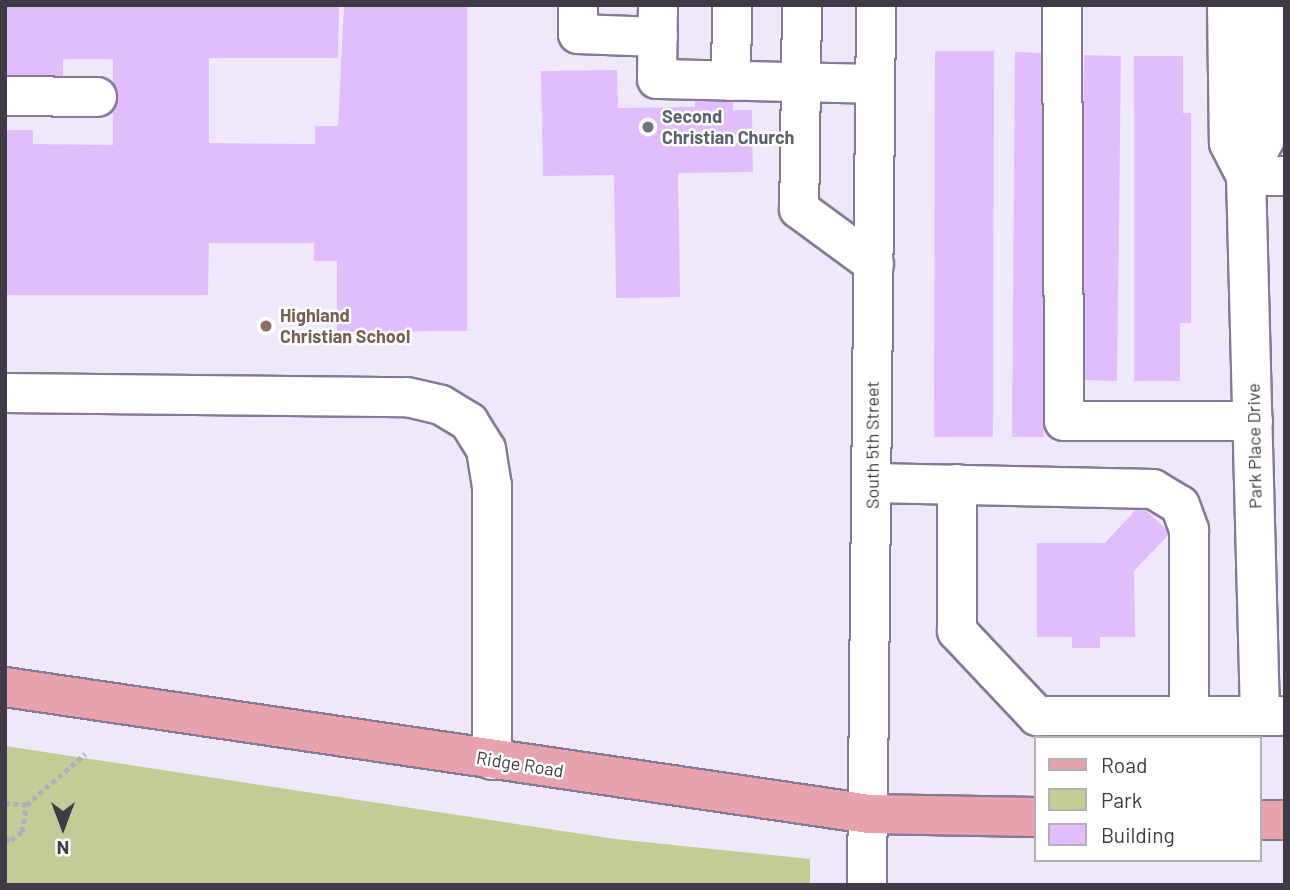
<!DOCTYPE html>
<html>
<head>
<meta charset="utf-8">
<style>
  body { margin:0 }
  #map { position:relative; width:1290px; height:890px; overflow:hidden; background:#efe8fa; font-family:Barlow,sans-serif }
  div>[style] { position:absolute }
  .green>* { inset:0; background:#c2cc94 }
  .building>* { inset:0; background:#e2bdfd }
  .path>* { height:4.5px; margin-top:-2.25px; transform-origin:0; background:repeating-linear-gradient(90deg,#b1abbb 0 5px,transparent 0 8.5px) }
  .roads { filter:drop-shadow(2px 0 #857995) drop-shadow(-2px 0 #857995) drop-shadow(0 2px #857995) drop-shadow(0 -2px #857995) }
  .minor>* { height:38px; margin:-19px; padding:0 19px; transform-origin:19px; border-radius:19px; background:#fff }
  .major>* { height:38px; margin:-19px; padding:0 19px; transform-origin:19px; border-radius:19px; background:#e8a3af }
  .dots>* { width:19px; height:19px; translate:-50% -50%; box-sizing:border-box; border:4px solid #fff; border-radius:50% }
  span { translate:-50% -50%; white-space:nowrap; text-align:center; line-height:1.15; -webkit-text-stroke:5px #fff; paint-order:stroke }
  .worship-label { font-size:18px; color:#5b616d; font-weight:700 }
  .left { translate:0 -50%; text-align:left }
  .education-label { font-size:18px; color:#785e54; font-weight:700 }
  .street-label { font-size:18px; color:#3f3a46 }
  .frame { position:absolute; inset:0; border:7px solid #3f3a46; pointer-events:none }
  .legend { position:absolute; left:1034px; top:736px; width:228px; height:126px; box-sizing:border-box; background:#fff; border:2px solid #b2b0b5; margin:0; padding:9px 12px; list-style:none; font-size:21px; color:#3f3a46 }
  .legend li { display:flex; align-items:center; gap:14px; height:35px }
  .legend b { width:35px; border:2px solid #b2b0b5 }
  .north { position:absolute; left:28px; top:792px; width:70px; height:70px; -webkit-text-stroke:5px #fff; paint-order:stroke; rotate:180deg; font-size:19px; font-weight:700; line-height:28px; text-align:center; color:#3f3a46 }
  .north::after { content:''; display:block; margin:auto; width:24px; height:32px; background:#3f3a46; clip-path:polygon(50% 0,100% 100%,50% 72%,0 100%) }
</style>
</head>
<body>
<div id="map">
  <div class="green">
    <div style="clip-path:polygon(5px 746px,615px 839px,810px 859px,810px 885px,5px 885px)"></div>
  </div>
  <div class="building">
    <div style="clip-path:polygon(5px 5px,339px 5px,338px 58px,209px 58px,209px 143px,315px 144px,315px 126px,338px 126px,344px 5px,467px 5px,467px 331px,337px 332px,337px 261px,314px 261px,314px 243px,209px 243px,208px 295px,5px 295px,5px 130px,33px 130px,33px 144px,113px 145px,113px 59px,63px 59px,63px 83px,5px 83px)"></div>
    <div style="clip-path:polygon(935px 51px,994px 51px,993px 437px,934px 437px)"></div>
    <div style="clip-path:polygon(1015px 52px,1046px 53px,1044px 437px,1012px 437px)"></div>
    <div style="clip-path:polygon(1084px 55px,1121px 56px,1117px 381px,1080px 380px)"></div>
    <div style="clip-path:polygon(1134px 56px,1183px 56px,1183px 113px,1191px 113px,1191px 323px,1180px 323px,1180px 381px,1134px 381px)"></div>
    <div style="clip-path:polygon(617px 70px,618px 108px,695px 107px,695px 95px,733px 95px,733px 110px,752px 110px,753px 172px,678px 173px,680px 297px,616px 298px,614px 175px,543px 176px,541px 71px)"></div>
    <div style="clip-path:polygon(1140px 505px,1170px 533px,1134px 571px,1135px 637px,1100px 637px,1100px 648px,1072px 648px,1072px 637px,1037px 637px,1037px 543px,1105px 543px)"></div>
  </div>
  <div class="path">
    <div style="left:5px;top:803px;width:21px;rotate:5deg"></div>
    <div style="left:26px;top:805px;width:78px;rotate:-40.8deg"></div>
    <div style="left:5px;top:839px;width:6px;rotate:9deg"></div>
    <div style="left:11px;top:840px;width:14px;rotate:-36deg"></div>
    <div style="left:22px;top:832px;width:27px;rotate:-82deg"></div>
  </div>
  <div class="roads">
    <div class="minor">
      <div style="left:578px;top:5px;width:29px;rotate:90deg"></div>
      <div style="left:578px;top:34px;width:80px;rotate:2.1deg"></div>
      <div style="left:658px;top:5px;width:74px;rotate:90.8deg"></div>
      <div style="left:657px;top:79px;width:218px;rotate:1.3deg"></div>
      <div style="left:802px;top:5px;width:204px;rotate:90.8deg"></div>
      <div style="left:799px;top:209px;width:93px;rotate:36.3deg"></div>
      <div style="left:1062px;top:5px;width:416px;rotate:89.7deg"></div>
      <div style="left:1064px;top:421px;width:189px"></div>
      <div style="left:1227px;top:5px;width:138px;rotate:89.2deg"></div>
      <div style="left:1229px;top:143px;width:37px;rotate:63deg"></div>
      <div style="left:1246px;top:176px;width:540px;rotate:88.51deg"></div>
      <div style="left:731px;top:81px;width:76px;rotate:-89.2deg"></div>
      <div style="left:5px;top:96px;width:92px;rotate:0.6deg"></div>
      <div style="left:1246px;top:176px;width:42px;rotate:-62.8deg"></div>
      <div style="left:1265px;top:139px;width:134px;rotate:-90.4deg"></div>
      <div style="left:1246px;top:176px;width:39px"></div>
      <div style="left:5px;top:393px;width:402px;rotate:0.6deg"></div>
      <div style="left:407px;top:397px;width:35px;rotate:13deg"></div>
      <div style="left:441px;top:405px;width:33px;rotate:31deg"></div>
      <div style="left:469px;top:422px;width:32px;rotate:58deg"></div>
      <div style="left:486px;top:449px;width:36px;rotate:81deg"></div>
      <div style="left:492px;top:485px;width:275px;rotate:90deg"></div>
      <div style="left:872px;top:483px;width:281px;rotate:1.2deg"></div>
      <div style="left:1153px;top:489px;width:31px;rotate:31deg"></div>
      <div style="left:1180px;top:505px;width:27px;rotate:70deg"></div>
      <div style="left:1189px;top:530px;width:186px;rotate:90deg"></div>
      <div style="left:957px;top:484px;width:147px;rotate:90deg"></div>
      <div style="left:957px;top:631px;width:117px;rotate:46.7deg"></div>
      <div style="left:1037px;top:716px;width:248px"></div>
      <div style="left:867px;top:885px;width:880px;rotate:-89.41deg"></div>
    </div>
    <div class="major">
      <div style="left:5px;top:687px;width:873px;rotate:8.36deg"></div>
      <div style="left:869px;top:814px;width:167px;rotate:1deg"></div>
      <div style="left:1260px;top:820px;width:25px"></div>
    </div>
  </div>
  <div class="dots">
    <div style="left:648px;top:127px;background:#6b7280"></div>
    <div style="left:266px;top:326px;background:#8d6e63"></div>
  </div>
  <div class="worship-label">
    <span class="left" style="left:662px;top:127px">Second<br>Christian Church</span>
  </div>
  <div class="education-label">
    <span class="left" style="left:280px;top:326px">Highland<br>Christian School</span>
  </div>
  <div class="street-label">
    <span style="left:872px;top:445px;rotate:-90deg">South 5th Street</span>
    <span style="left:1254px;top:446px;rotate:-91deg">Park Place Drive</span>
    <span style="left:520px;top:764px;rotate:9deg">Ridge Road</span>
  </div>
  <div class="frame"></div>
  <ul class="legend">
  <li><b style="height:9px;background:#e8a3af"></b>Road</li>
  <li><b style="height:19px;background:#c2cc94"></b>Park</li>
  <li><b style="height:19px;background:#e2bdfd"></b>Building</li>
  </ul>
  <div class="north">N</div>
</div>
</body>
</html>
